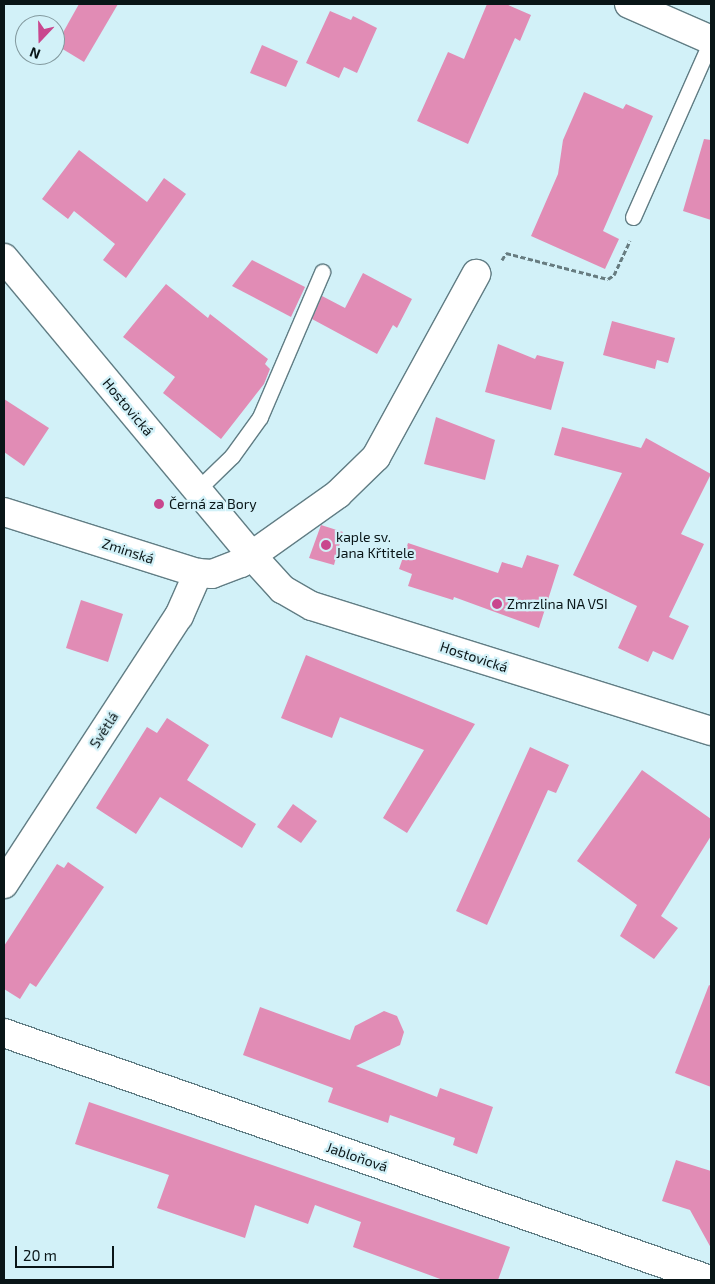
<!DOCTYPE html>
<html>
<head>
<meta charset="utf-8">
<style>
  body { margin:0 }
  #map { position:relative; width:715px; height:1284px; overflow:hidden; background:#d2f1f8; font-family:"Exo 2",sans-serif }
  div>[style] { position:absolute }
  .building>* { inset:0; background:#e18cb5 }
  .path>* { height:3px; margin-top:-1.5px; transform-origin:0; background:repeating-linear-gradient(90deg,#677c80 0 5px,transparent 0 7.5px) }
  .roads { filter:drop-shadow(1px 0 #617d84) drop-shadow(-1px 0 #617d84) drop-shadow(0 1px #617d84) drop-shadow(0 -1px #617d84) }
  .lane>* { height:15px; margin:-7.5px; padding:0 7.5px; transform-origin:7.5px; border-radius:7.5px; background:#fff }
  .street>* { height:28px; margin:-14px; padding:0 14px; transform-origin:14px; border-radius:14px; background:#fff }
  .secondary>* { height:28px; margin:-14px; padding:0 14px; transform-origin:14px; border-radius:14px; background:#fff }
  .dots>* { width:14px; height:14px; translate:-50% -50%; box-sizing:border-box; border:2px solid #d2f1f8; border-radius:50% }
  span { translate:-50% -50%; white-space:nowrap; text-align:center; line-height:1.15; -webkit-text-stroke:4.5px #d2f1f8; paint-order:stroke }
  .street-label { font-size:14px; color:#091517 }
  .poi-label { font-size:14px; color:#091517 }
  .left { translate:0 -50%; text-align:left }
  .frame { position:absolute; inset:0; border:5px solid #091517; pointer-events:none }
  .north { position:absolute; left:15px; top:15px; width:50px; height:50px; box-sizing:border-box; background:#d2f1f8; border:1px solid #82999e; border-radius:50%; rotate:201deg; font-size:14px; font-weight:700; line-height:20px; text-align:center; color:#091517 }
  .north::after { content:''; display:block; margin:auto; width:18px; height:22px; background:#c9478e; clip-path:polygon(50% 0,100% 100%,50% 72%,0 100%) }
  .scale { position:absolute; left:15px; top:1246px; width:99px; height:22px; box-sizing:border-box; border:2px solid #091517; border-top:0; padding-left:6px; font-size:15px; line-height:18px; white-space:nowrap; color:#091517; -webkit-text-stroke:4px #d2f1f8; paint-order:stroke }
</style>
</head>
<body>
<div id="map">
  <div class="building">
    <div style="clip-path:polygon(79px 4px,118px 4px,84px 62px,56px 45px)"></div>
    <div style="clip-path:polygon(487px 4px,506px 4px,531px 15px,520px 41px,515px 38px,468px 144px,417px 121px,448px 52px,464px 59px)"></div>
    <div style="clip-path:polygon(330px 11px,351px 20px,353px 16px,377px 28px,357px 73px,344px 67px,339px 78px,306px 63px)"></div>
    <div style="clip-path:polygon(262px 45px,298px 61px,286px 87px,250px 73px)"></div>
    <div style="clip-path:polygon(584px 92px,623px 109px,626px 104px,653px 116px,603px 231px,619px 239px,605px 269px,531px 236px,558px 174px,563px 140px)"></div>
    <div style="clip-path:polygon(704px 139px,711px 140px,711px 220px,683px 211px)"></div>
    <div style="clip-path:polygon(79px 150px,147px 202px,164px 178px,186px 194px,126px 278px,103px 260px,115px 244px,74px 211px,68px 219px,42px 199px)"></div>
    <div style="clip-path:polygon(252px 260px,305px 287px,291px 317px,232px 286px)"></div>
    <div style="clip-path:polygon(363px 273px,412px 299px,397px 328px,393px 325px,377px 354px,312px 319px,322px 296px,345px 308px)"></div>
    <div style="clip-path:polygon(166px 284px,208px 318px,210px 314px,268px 359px,265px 364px,270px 369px,264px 384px,221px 439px,163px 393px,175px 377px,123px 337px)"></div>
    <div style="clip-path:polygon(612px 321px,675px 338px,668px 363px,657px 360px,655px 369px,603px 355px)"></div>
    <div style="clip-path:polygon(498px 344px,535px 359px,537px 355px,564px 362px,551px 410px,485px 392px)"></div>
    <div style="clip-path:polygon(4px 399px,49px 428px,24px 466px,4px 452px)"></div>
    <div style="clip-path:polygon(436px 417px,495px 440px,485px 480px,424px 464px)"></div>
    <div style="clip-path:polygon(562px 427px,641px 448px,646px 438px,711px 474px,681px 534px,704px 544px,669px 617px,689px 626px,673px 660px,653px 651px,648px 662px,618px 648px,637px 606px,573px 575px,622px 473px,554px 455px)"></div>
    <div style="clip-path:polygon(321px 525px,343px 532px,334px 565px,309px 558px)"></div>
    <div style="clip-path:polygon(408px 543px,498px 573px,502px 562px,522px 568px,527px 555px,559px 565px,539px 628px,454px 597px,453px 600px,408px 586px,412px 574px,399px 569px)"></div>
    <div style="clip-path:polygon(81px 600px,123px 614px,108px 662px,66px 648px)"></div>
    <div style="clip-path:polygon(306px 655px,475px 724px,407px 833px,383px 818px,424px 750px,340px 717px,332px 738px,281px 718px)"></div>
    <div style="clip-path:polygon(167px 718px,209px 745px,187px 780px,256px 824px,242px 848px,160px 797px,136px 834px,96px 808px,147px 727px,157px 733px)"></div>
    <div style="clip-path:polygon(530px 747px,569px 765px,556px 793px,548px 790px,487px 925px,456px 911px)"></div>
    <div style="clip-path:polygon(642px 770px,711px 819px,711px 836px,661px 916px,678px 928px,654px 959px,620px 936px,637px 905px,577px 861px)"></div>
    <div style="clip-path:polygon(293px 804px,317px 821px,301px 843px,277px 827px)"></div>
    <div style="clip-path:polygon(68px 862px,104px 887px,36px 987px,30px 983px,20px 999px,4px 989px,4px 946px,57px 864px,64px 868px)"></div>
    <div style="clip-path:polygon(709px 985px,711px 986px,711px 1087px,675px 1073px)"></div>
    <div style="clip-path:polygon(260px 1007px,350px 1040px,355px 1026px,384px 1011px,397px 1016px,404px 1032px,400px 1045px,356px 1066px,437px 1097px,440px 1088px,493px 1107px,477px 1154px,453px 1145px,455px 1138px,390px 1115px,388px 1123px,328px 1102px,333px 1088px,243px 1055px)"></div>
    <div style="clip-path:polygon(89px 1102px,510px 1247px,498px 1280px,443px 1280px,353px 1247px,361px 1222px,315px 1205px,308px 1224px,255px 1205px,245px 1238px,157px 1208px,169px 1175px,75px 1144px)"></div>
    <div style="clip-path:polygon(676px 1160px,711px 1171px,711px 1248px,690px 1210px,662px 1201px)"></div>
  </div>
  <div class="path">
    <div style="left:502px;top:260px;width:8px;rotate:-60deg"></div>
    <div style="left:506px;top:253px;width:105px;rotate:14.3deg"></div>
    <div style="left:608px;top:279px;width:7px;rotate:-34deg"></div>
    <div style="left:614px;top:275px;width:38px;rotate:-65deg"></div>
  </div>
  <div class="roads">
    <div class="lane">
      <div style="left:633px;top:217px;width:193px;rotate:-66.1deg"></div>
      <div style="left:197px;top:490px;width:49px;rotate:-44.2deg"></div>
      <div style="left:232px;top:456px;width:48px;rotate:-54.3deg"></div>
      <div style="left:260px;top:417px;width:158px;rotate:-66.8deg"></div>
    </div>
    <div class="street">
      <div style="left:629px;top:4px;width:90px;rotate:23.7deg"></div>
      <div style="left:4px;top:512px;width:203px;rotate:17.5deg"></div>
      <div style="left:198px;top:573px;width:14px;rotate:4deg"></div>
      <div style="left:212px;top:574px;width:31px;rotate:-21deg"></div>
      <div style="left:241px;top:563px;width:119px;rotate:-35.4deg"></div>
      <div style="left:338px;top:494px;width:53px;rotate:-44.2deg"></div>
      <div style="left:376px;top:457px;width:209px;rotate:-61.3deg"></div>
      <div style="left:4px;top:884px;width:320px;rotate:-56.9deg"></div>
      <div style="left:179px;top:616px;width:47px;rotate:-66.2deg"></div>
      <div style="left:4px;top:1033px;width:748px;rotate:19.28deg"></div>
    </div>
    <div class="secondary">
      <div style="left:4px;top:258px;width:388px;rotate:50.2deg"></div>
      <div style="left:252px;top:556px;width:45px;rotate:47.7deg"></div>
      <div style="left:282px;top:589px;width:34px;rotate:30deg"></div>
      <div style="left:312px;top:606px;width:418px;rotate:17.4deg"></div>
    </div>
  </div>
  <div class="dots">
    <div style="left:159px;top:504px;background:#c9478e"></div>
    <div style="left:326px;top:545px;background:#c9478e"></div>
    <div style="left:497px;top:604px;background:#c9478e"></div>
  </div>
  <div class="street-label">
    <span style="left:128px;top:407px;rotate:50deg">Hostovická</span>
    <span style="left:128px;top:551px;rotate:18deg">Zminská</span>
    <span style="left:474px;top:657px;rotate:18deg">Hostovická</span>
    <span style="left:104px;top:730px;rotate:-57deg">Světlá</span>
    <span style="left:357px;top:1157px;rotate:19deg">Jabloňová</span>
  </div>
  <div class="poi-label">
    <span class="left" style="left:169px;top:504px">Černá za Bory</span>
    <span class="left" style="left:336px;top:545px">kaple sv.<br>Jana Křtitele</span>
    <span class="left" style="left:507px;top:604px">Zmrzlina NA VSI</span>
  </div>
  <div class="frame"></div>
  <div class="north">N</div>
  <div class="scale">20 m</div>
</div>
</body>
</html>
